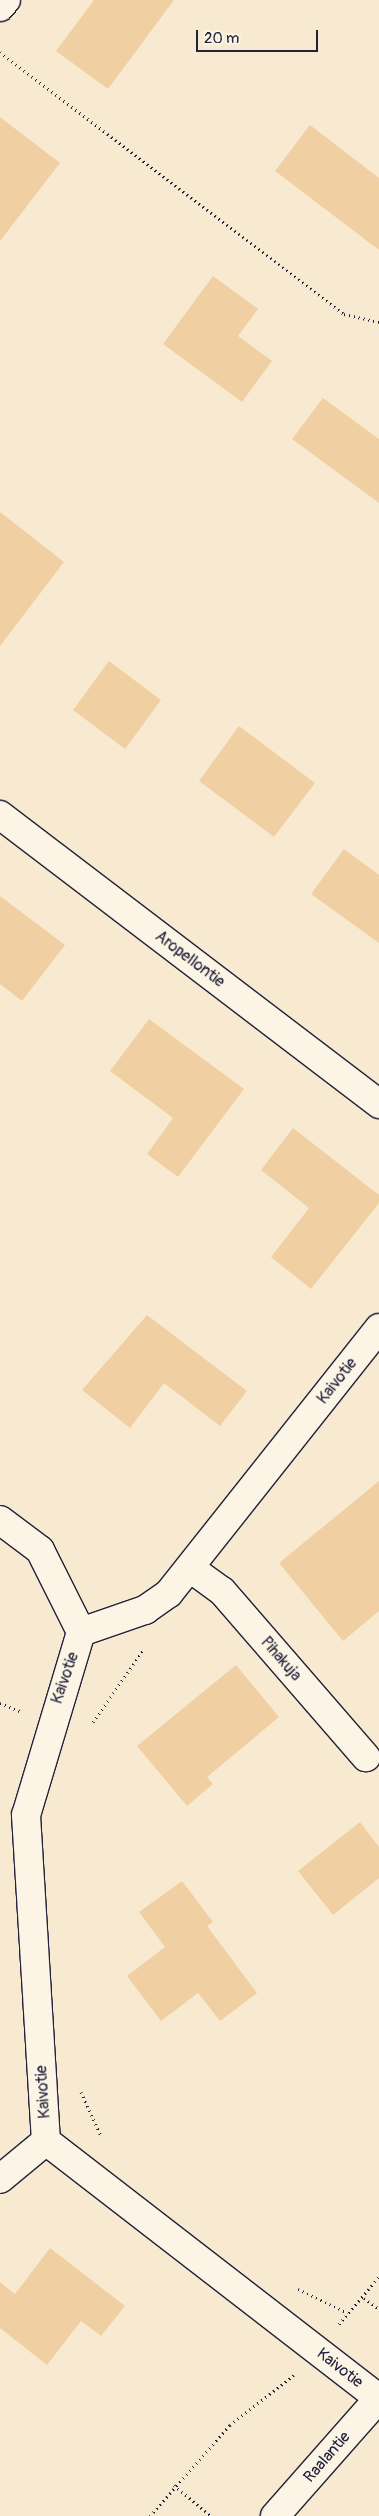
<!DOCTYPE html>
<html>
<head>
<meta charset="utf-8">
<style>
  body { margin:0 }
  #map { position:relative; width:379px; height:2516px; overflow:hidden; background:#f8ead1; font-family:Pangolin,sans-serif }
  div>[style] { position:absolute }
  .building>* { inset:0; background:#f0d0a2 }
  .path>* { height:3px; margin-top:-1.5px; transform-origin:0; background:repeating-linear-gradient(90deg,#22223b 0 1px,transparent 0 5px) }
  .roads { filter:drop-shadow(1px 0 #22223b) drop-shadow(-1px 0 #22223b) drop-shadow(0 1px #22223b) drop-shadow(0 -1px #22223b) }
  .minor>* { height:28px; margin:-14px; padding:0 14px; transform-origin:14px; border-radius:14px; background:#fcf5e5 }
  .tertiary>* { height:28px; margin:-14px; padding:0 14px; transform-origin:14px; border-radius:14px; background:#fcf5e5 }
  span { translate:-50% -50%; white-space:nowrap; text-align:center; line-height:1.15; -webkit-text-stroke:4px #fcf5e5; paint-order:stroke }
  .street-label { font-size:16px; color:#22223b }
  .scale { position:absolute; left:196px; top:30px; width:122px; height:22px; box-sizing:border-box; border:2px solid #22223b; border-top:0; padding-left:6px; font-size:15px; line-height:18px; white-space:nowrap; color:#22223b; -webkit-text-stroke:4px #fcf5e5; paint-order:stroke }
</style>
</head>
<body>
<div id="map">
  <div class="building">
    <div style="clip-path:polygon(94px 0,174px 0,108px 89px,56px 51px)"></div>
    <div style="clip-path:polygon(0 117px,60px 163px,0 241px)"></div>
    <div style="clip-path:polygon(310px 125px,379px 178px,379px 250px,275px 171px)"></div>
    <div style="clip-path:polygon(213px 276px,258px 309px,238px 336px,272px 361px,242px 402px,163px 344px)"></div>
    <div style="clip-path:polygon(323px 398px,379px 439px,379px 503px,292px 439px)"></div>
    <div style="clip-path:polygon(0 512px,64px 562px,0 646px)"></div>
    <div style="clip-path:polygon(109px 661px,161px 700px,125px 749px,73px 710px)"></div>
    <div style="clip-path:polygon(239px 726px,315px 783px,274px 837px,199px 781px)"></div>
    <div style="clip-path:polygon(344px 849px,379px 875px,379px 943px,311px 894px)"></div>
    <div style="clip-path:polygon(0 896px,65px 945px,22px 1001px,0 984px)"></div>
    <div style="clip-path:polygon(149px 1019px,244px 1089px,178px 1177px,147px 1154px,173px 1118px,110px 1071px)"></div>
    <div style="clip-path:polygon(293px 1128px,379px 1195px,379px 1203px,311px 1289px,271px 1257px,309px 1208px,261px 1170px)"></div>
    <div style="clip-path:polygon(147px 1315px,247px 1391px,220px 1426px,164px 1383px,130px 1428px,82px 1390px)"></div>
    <div style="clip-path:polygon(379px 1481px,379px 1611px,343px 1641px,279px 1563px)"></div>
    <div style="clip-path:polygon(236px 1665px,279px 1717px,207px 1777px,213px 1784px,187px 1806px,137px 1746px)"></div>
    <div style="clip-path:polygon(360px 1822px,379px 1847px,379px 1878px,333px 1915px,298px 1871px)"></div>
    <div style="clip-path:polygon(182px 1881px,213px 1922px,207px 1926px,257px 1993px,220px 2021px,198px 1993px,161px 2021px,127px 1976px,165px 1947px,139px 1912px)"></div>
    <div style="clip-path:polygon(50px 2248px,125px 2306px,101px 2336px,81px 2321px,47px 2365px,0 2328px,0 2282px,15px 2294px)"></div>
  </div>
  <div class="path">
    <div style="left:0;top:52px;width:432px;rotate:37.3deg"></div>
    <div style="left:344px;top:314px;width:36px;rotate:13deg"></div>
    <div style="left:0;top:1703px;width:22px;rotate:22deg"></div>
    <div style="left:93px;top:1722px;width:89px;rotate:-55.1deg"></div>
    <div style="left:81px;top:2092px;width:48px;rotate:65.6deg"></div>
    <div style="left:298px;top:2289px;width:55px;rotate:25.6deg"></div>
    <div style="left:364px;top:2298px;width:19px;rotate:36deg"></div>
    <div style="left:339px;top:2324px;width:62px;rotate:-49.6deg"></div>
    <div style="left:174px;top:2485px;width:48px;rotate:40deg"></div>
    <div style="left:150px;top:2516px;width:121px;rotate:-48.7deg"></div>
    <div style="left:230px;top:2425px;width:81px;rotate:-38deg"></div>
  </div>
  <div class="roads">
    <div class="minor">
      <div style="left:0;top:815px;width:477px;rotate:37.3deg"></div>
      <div style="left:0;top:1520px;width:50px;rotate:36.9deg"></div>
      <div style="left:40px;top:1550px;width:92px;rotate:63.4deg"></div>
      <div style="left:81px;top:1632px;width:191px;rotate:106.7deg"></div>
      <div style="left:26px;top:1815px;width:327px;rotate:86.5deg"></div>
      <div style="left:46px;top:2141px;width:421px;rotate:37.7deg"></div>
      <div style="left:190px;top:1568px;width:39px;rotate:36deg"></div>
      <div style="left:222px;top:1591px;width:220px;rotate:49.1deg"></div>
      <div style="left:81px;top:1632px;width:68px;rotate:-19deg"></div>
      <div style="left:145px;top:1610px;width:29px;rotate:-35deg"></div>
      <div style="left:169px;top:1593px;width:338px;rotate:-51.6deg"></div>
      <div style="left:0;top:2179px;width:60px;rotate:-39.6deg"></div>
    </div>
    <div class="tertiary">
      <div style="left:0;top:7px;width:9px;rotate:-49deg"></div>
      <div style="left:275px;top:2516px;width:157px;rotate:-48.6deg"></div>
    </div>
  </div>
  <div class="street-label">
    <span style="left:190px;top:959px;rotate:37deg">Aropellontie</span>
    <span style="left:337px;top:1381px;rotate:-52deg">Kaivotie</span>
    <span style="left:281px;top:1659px;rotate:49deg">Pihakuja</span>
    <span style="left:65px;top:1678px;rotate:-71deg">Kaivotie</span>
    <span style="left:43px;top:2092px;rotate:-94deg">Kaivotie</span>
    <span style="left:340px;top:2368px;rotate:38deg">Kaivotie</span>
    <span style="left:327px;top:2457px;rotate:-49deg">Raalantie</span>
  </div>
  <div class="scale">20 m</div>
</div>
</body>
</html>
